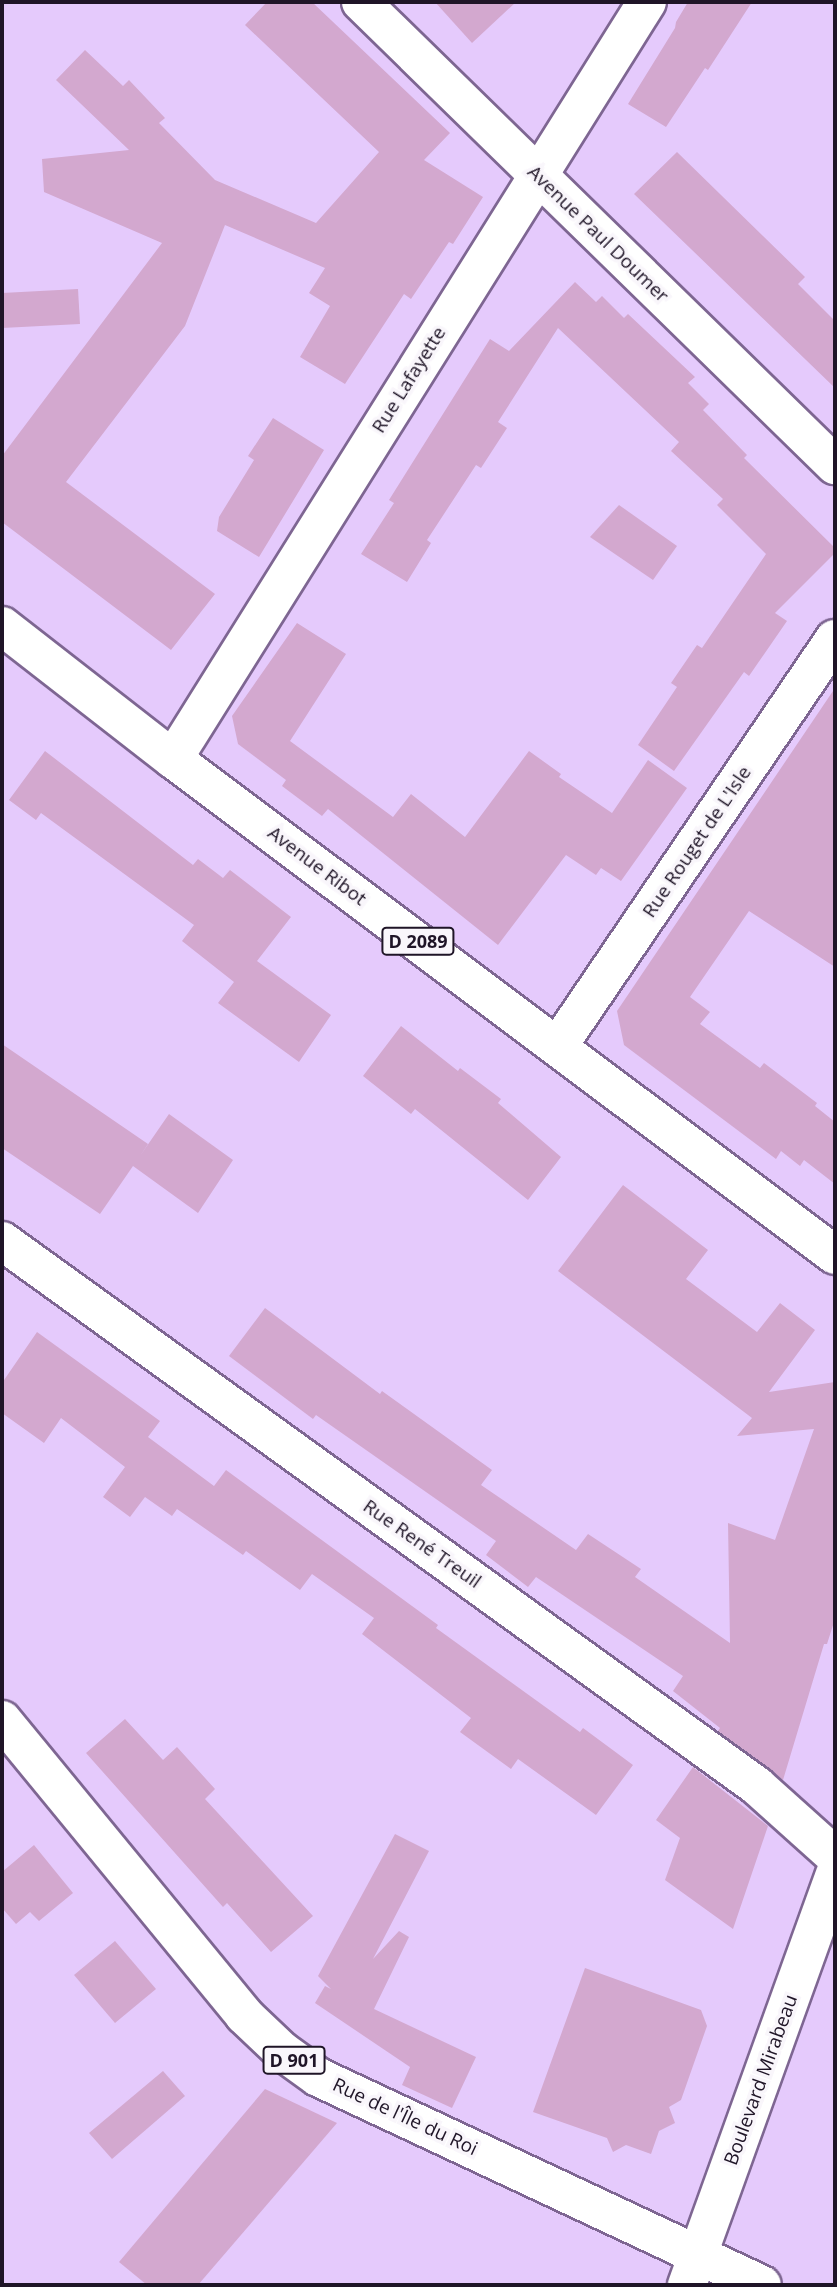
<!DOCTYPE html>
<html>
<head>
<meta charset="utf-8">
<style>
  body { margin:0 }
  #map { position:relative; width:837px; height:2287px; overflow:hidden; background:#e5cafc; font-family:"Open Sans",sans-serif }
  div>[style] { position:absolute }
  .building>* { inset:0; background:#d3a8cf }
  .roads { filter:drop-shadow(2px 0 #7e6692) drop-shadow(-2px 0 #7e6692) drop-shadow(0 2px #7e6692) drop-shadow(0 -2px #7e6692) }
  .street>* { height:38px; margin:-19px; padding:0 19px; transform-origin:19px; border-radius:19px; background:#fff }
  .primary>* { height:38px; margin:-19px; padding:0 19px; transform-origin:19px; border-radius:19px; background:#fff }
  span { translate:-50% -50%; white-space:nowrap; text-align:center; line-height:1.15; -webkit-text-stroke:7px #f9f6fb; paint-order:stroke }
  .shield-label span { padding:2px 5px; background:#f9f6fb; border:2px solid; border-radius:5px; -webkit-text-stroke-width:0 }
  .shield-label { font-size:18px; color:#1f1527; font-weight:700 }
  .street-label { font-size:19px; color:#1f1527 }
  .frame { position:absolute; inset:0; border:4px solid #1f1527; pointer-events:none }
</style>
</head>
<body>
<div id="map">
  <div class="building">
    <div style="clip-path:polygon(267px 2px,312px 2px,450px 133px,424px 160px,483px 197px,453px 244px,449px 242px,411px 299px,404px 294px,345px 384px,300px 357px,330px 306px,309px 293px,325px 268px,225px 225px,185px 326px,66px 482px,215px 594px,171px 650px,2px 522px,2px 456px,162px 243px,44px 192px,42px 159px,129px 150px,56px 80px,85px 50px,123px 86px,129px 80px,165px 118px,159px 123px,215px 180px,316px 223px,379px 152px,245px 25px)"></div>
    <div style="clip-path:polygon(435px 2px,516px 2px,472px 43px)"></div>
    <div style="clip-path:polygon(688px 2px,752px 2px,708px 70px,705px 68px,666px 127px,628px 104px,675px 28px,676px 22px)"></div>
    <div style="clip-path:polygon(677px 152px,805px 277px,798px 284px,835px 321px,835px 388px,634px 194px)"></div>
    <div style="clip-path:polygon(575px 282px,596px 302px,602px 296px,624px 318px,628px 314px,695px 377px,688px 383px,709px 404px,703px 410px,747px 455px,744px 458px,835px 548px,835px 553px,775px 613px,787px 621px,749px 676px,744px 672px,674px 771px,638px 745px,677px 687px,671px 683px,697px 645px,702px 648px,766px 554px,717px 505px,723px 499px,671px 451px,679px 442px,558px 328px,498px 422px,507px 428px,481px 468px,476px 465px,427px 540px,431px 543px,407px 582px,361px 554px,394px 503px,389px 500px,490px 339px,509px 351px)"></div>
    <div style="clip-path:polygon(78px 289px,80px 324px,2px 328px,2px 293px)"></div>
    <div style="clip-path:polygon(273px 418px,324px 450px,259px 557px,217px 531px,219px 517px,254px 460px,248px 456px)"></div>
    <div style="clip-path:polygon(619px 505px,677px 546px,653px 580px,590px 537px)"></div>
    <div style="clip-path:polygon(297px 623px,346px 654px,290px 741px,393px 817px,411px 794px,465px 837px,529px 751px,561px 774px,559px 777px,612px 813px,648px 760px,687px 788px,621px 881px,601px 868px,596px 875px,566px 855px,498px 945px,328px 809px,322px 816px,282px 786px,286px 780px,238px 744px,232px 716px)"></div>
    <div style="clip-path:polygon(835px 688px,835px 967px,749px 911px,690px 997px,710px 1012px,700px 1024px,760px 1068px,764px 1063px,817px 1103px,815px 1106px,835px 1122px,835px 1184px,804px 1160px,800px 1166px,781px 1151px,776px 1159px,624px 1045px,617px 1011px)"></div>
    <div style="clip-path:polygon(45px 751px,193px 865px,198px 859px,223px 878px,230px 870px,291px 917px,257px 961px,331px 1015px,299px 1062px,218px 1003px,234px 982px,182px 941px,194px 925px,41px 813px,36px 820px,9px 800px)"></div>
    <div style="clip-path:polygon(401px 1026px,458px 1071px,460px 1068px,501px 1099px,498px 1103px,561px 1157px,528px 1200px,415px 1109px,411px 1114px,363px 1076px)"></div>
    <div style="clip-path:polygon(2px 1044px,148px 1144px,140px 1156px,169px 1114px,233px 1160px,198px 1213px,133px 1166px,100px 1214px,2px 1148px)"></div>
    <div style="clip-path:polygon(623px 1185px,708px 1250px,686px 1279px,757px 1332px,780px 1303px,815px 1330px,769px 1392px,835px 1382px,835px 1619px,827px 1644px,824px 1644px,783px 1780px,718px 1731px,720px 1728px,673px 1691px,683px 1676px,536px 1577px,528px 1587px,486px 1555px,496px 1541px,316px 1415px,313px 1419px,229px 1356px,265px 1308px,380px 1394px,382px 1391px,492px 1470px,481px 1485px,576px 1550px,588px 1534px,641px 1569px,635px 1577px,730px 1643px,728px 1523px,775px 1540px,814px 1429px,737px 1436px,752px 1418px,558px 1271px)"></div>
    <div style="clip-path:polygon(37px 1332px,160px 1421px,148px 1437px,214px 1486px,226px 1470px,438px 1625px,436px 1628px,580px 1732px,583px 1728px,633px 1765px,596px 1815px,518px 1759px,511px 1769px,460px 1732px,471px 1718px,362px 1634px,374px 1618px,312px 1574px,300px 1590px,246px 1551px,243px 1555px,177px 1509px,172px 1516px,145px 1497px,130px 1517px,103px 1497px,125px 1467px,61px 1418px,44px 1443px,2px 1413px,2px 1383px)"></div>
    <div style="clip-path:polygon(125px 1719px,163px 1760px,177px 1747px,215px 1789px,205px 1799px,313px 1916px,271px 1952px,227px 1903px,223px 1907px,86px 1753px)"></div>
    <div style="clip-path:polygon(693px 1767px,768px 1826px,733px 1929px,665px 1880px,680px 1838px,656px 1820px)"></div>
    <div style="clip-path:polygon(395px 1834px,429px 1851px,373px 1959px,399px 1931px,409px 1937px,374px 2009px,476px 2057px,452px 2108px,402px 2085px,410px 2067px,315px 2003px,325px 1986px,331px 1989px,318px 1976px)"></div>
    <div style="clip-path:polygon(34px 1845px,73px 1893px,39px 1921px,30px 1912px,16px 1924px,2px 1908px,2px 1872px)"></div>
    <div style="clip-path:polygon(115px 1941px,156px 1989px,115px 2023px,74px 1975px)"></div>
    <div style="clip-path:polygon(585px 1968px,701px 2010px,707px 2026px,681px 2100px,669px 2107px,675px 2123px,659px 2131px,651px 2154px,626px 2145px,613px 2152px,607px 2138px,533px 2112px)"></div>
    <div style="clip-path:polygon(163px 2071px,185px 2096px,112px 2159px,89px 2133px)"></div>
    <div style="clip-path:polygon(265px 2089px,337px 2123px,198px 2285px,147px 2285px,119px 2262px)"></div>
  </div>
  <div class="roads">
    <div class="street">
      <div style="left:361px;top:2px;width:663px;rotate:44.33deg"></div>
      <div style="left:173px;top:759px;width:893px;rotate:-57.95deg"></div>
      <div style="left:558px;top:1046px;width:492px;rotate:-55.8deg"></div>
      <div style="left:2px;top:1241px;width:931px;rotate:35.82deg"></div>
      <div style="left:757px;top:1786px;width:105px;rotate:41.9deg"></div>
    </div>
    <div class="primary">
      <div style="left:2px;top:626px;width:217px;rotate:37.9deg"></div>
      <div style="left:173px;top:759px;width:827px;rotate:36.84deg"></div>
      <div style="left:2px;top:1720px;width:382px;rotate:50.6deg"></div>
      <div style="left:244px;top:2015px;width:52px;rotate:43.5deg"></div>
      <div style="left:282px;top:2051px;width:44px;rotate:35.8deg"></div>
      <div style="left:318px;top:2077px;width:490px;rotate:25.1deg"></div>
      <div style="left:687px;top:2285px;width:436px;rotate:-70.2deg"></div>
    </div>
  </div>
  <div class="shield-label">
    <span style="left:418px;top:941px">D 2089</span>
    <span style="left:294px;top:2060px">D 901</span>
  </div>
  <div class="street-label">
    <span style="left:598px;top:234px;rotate:44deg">Avenue Paul Doumer</span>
    <span style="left:409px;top:380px;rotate:-58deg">Rue Lafayette</span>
    <span style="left:697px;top:842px;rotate:-56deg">Rue Rouget de L'Isle</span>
    <span style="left:317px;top:866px;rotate:37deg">Avenue Ribot</span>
    <span style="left:422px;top:1544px;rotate:35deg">Rue René Treuil</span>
    <span style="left:761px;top:2080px;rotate:-70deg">Boulevard Mirabeau</span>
    <span style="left:405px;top:2117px;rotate:25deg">Rue de l'Île du Roi</span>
  </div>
  <div class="frame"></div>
</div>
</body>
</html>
